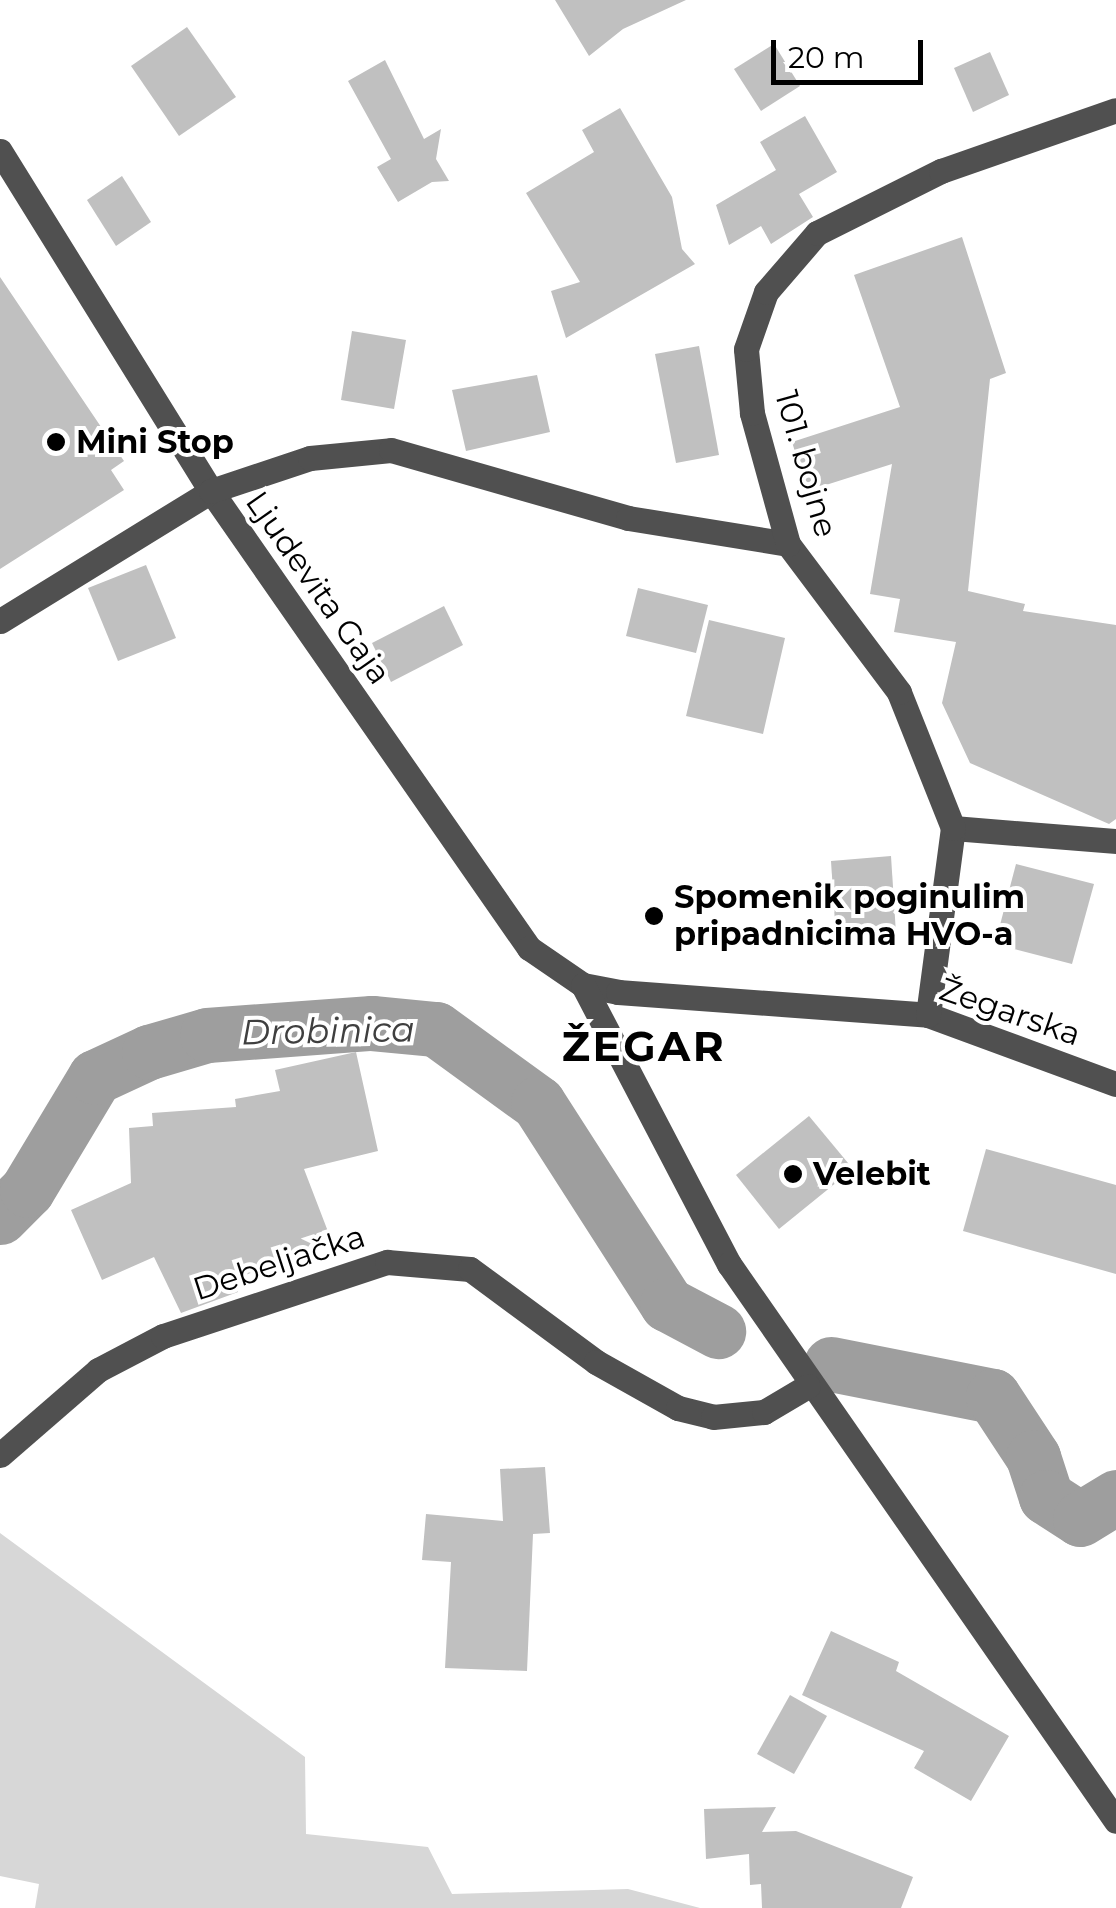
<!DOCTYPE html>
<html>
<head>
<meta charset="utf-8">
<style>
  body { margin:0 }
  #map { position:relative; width:1116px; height:1908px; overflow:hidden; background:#fff; font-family:Montserrat,sans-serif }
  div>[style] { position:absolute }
  .green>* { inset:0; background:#d7d7d7 }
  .canal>* { height:55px; margin:-27.5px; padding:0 27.5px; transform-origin:27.5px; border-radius:27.5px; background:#9e9e9e }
  .building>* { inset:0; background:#c0c0c0 }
  .minor>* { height:25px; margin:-12.5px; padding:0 12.5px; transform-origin:12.5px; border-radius:12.5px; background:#505050 }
  .dots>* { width:28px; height:28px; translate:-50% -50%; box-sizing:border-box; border:5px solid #fff; border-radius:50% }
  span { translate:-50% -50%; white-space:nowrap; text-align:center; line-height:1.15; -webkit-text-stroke:8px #fff; paint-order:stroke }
  .poi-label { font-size:32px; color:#000; font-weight:700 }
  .left { translate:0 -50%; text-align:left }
  .street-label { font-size:32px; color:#000 }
  .water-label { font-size:35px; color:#3f3f3f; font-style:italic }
  .district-label { font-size:42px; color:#000; font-weight:700; letter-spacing:2.5px }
  .scale { position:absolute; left:771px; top:40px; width:152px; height:45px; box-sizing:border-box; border:5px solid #000; border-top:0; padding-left:12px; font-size:30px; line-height:35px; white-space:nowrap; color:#000; -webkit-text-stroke:8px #fff; paint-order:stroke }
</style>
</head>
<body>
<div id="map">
  <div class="green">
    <div style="clip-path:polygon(0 1533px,305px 1757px,306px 1834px,428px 1847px,452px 1894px,628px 1889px,700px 1908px,35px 1908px,39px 1884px,0 1876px)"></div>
  </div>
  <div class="canal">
    <div style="left:0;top:1217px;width:38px;rotate:-45deg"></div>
    <div style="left:27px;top:1190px;width:132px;rotate:-59deg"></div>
    <div style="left:95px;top:1077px;width:60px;rotate:-24.8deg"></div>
    <div style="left:149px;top:1052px;width:60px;rotate:-16.3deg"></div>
    <div style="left:207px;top:1035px;width:165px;rotate:-4.2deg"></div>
    <div style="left:372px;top:1023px;width:64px;rotate:5.4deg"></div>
    <div style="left:436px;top:1029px;width:126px;rotate:36deg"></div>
    <div style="left:538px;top:1103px;width:239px;rotate:57.3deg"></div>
    <div style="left:667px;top:1304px;width:58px;rotate:27.9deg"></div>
    <div style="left:831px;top:1364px;width:165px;rotate:11.2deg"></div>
    <div style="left:993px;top:1396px;width:73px;rotate:56.7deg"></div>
    <div style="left:1033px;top:1457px;width:42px;rotate:72deg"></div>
    <div style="left:1046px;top:1497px;width:40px;rotate:32.9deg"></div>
    <div style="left:1080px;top:1519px;width:42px;rotate:-31.4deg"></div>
  </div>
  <div class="building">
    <div style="clip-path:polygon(555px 0,686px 0,623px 29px,589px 56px)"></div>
    <div style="clip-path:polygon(187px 27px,236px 97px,179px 136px,131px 66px)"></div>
    <div style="clip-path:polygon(774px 44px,800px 86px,761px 111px,734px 69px)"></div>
    <div style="clip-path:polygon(990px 52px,1009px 95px,973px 112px,954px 68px)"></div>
    <div style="clip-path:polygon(385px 60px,424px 139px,441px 129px,436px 159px,449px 181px,432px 182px,398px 202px,377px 167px,391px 159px,348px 81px)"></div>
    <div style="clip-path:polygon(620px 108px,672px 197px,682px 249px,695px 264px,566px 338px,551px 291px,580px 282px,526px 193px,594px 152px,582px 130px)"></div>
    <div style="clip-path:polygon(805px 116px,837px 172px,799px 194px,813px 217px,771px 244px,761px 226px,729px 245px,716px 205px,776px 170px,760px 142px)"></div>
    <div style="clip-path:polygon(122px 176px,151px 222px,116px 246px,87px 200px)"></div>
    <div style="clip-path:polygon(962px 237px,1006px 373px,990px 379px,968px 591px,1025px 604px,1023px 611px,1116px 625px,1116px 819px,1109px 824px,970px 763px,942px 703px,956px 642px,894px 632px,900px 599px,870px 594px,892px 464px,807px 491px,792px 442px,900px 407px,854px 275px)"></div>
    <div style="clip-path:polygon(0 277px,124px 461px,111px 470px,124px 490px,0 569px)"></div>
    <div style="clip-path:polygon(352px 331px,406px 340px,394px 409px,341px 400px)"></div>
    <div style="clip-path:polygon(699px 346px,719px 455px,676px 463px,655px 354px)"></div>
    <div style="clip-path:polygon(537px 375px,550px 432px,466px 451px,452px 390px)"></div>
    <div style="clip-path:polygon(146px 565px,176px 638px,118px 661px,88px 588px)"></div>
    <div style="clip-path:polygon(638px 588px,708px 605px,696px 653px,626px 636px)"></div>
    <div style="clip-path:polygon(444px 606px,463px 645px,391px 682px,372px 643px)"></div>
    <div style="clip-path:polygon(709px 620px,785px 638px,763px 734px,686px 716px)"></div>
    <div style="clip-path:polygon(891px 856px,896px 934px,836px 938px,831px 861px)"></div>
    <div style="clip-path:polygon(1016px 864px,1094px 884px,1072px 964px,995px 944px)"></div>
    <div style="clip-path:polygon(356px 1052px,378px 1151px,304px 1169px,332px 1242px,232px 1280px,238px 1292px,181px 1313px,154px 1257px,102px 1280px,71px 1210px,131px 1183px,129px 1128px,153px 1126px,152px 1113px,236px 1107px,235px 1099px,280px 1091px,275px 1070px)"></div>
    <div style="clip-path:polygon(809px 1116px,853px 1169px,779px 1229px,736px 1175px)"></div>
    <div style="clip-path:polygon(986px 1149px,1116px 1185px,1116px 1274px,963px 1231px)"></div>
    <div style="clip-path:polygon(545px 1467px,550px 1533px,533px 1534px,527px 1671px,445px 1668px,451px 1562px,422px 1560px,426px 1514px,503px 1521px,500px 1469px)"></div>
    <div style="clip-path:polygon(831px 1631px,899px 1662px,896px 1671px,1009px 1736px,971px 1801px,914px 1768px,924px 1751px,802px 1695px)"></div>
    <div style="clip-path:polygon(790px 1695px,827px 1716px,794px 1774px,757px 1754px)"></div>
    <div style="clip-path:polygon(776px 1807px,762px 1832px,796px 1831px,913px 1877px,901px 1908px,762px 1908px,761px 1884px,750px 1885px,749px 1854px,706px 1859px,704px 1809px)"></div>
  </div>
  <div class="minor">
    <div style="left:0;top:151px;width:400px;rotate:58.2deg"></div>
    <div style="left:211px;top:491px;width:557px;rotate:55.17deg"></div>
    <div style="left:529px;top:948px;width:65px;rotate:34.4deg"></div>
    <div style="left:583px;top:985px;width:36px;rotate:11deg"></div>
    <div style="left:618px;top:992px;width:311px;rotate:4.2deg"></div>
    <div style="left:928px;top:1015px;width:200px;rotate:20.2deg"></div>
    <div style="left:0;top:621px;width:248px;rotate:-31.6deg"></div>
    <div style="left:211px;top:491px;width:104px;rotate:-18.4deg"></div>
    <div style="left:310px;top:458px;width:81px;rotate:-5.6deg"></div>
    <div style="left:391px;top:450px;width:247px;rotate:16deg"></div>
    <div style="left:628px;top:518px;width:162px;rotate:9.2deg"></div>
    <div style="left:953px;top:828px;width:164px;rotate:4.6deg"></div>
    <div style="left:583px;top:985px;width:315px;rotate:62.4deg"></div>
    <div style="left:729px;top:1264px;width:678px;rotate:55.21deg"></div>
    <div style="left:928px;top:1015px;width:189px;rotate:-82.4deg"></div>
    <div style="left:953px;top:828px;width:146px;rotate:-111.7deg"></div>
    <div style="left:899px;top:692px;width:185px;rotate:-126.9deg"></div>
    <div style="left:788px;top:544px;width:136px;rotate:-105.4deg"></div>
    <div style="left:752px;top:413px;width:64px;rotate:-95.4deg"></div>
    <div style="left:746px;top:349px;width:60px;rotate:-70.7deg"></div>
    <div style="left:766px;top:292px;width:78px;rotate:-49.2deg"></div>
    <div style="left:817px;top:233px;width:139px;rotate:-26.6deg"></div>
    <div style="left:941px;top:171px;width:185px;rotate:-19.2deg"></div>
    <div style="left:0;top:1455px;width:130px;rotate:-40.9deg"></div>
    <div style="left:98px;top:1370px;width:73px;rotate:-27.6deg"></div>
    <div style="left:163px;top:1336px;width:236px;rotate:-18.3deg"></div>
    <div style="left:387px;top:1262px;width:83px;rotate:4.8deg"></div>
    <div style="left:470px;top:1269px;width:157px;rotate:36.4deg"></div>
    <div style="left:596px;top:1362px;width:94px;rotate:29.3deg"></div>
    <div style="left:678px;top:1408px;width:36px;rotate:14deg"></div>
    <div style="left:713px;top:1417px;width:51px;rotate:-5.6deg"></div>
    <div style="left:764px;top:1412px;width:51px;rotate:-30.6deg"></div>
  </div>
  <div class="dots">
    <div style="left:56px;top:442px;background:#000"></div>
    <div style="left:654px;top:916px;background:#000"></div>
    <div style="left:793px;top:1174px;background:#000"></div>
  </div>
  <div class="poi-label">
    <span class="left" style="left:76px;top:442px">Mini Stop</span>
    <span class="left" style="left:674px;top:916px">Spomenik poginulim<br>pripadnicima HVO-a</span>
    <span class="left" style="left:813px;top:1174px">Velebit</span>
  </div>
  <div class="street-label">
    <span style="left:806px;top:464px;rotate:74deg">101. bojne</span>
    <span style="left:318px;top:588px;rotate:55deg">Ljudevita Gaja</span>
    <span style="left:1010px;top:1012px;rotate:19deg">Žegarska</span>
    <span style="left:279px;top:1263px;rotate:-18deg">Debeljačka</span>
  </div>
  <div class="water-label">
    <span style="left:328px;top:1031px;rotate:-1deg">Drobinica</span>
  </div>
  <div class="district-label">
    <span style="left:644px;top:1046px">ŽEGAR</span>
  </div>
  <div class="scale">20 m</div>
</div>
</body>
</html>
